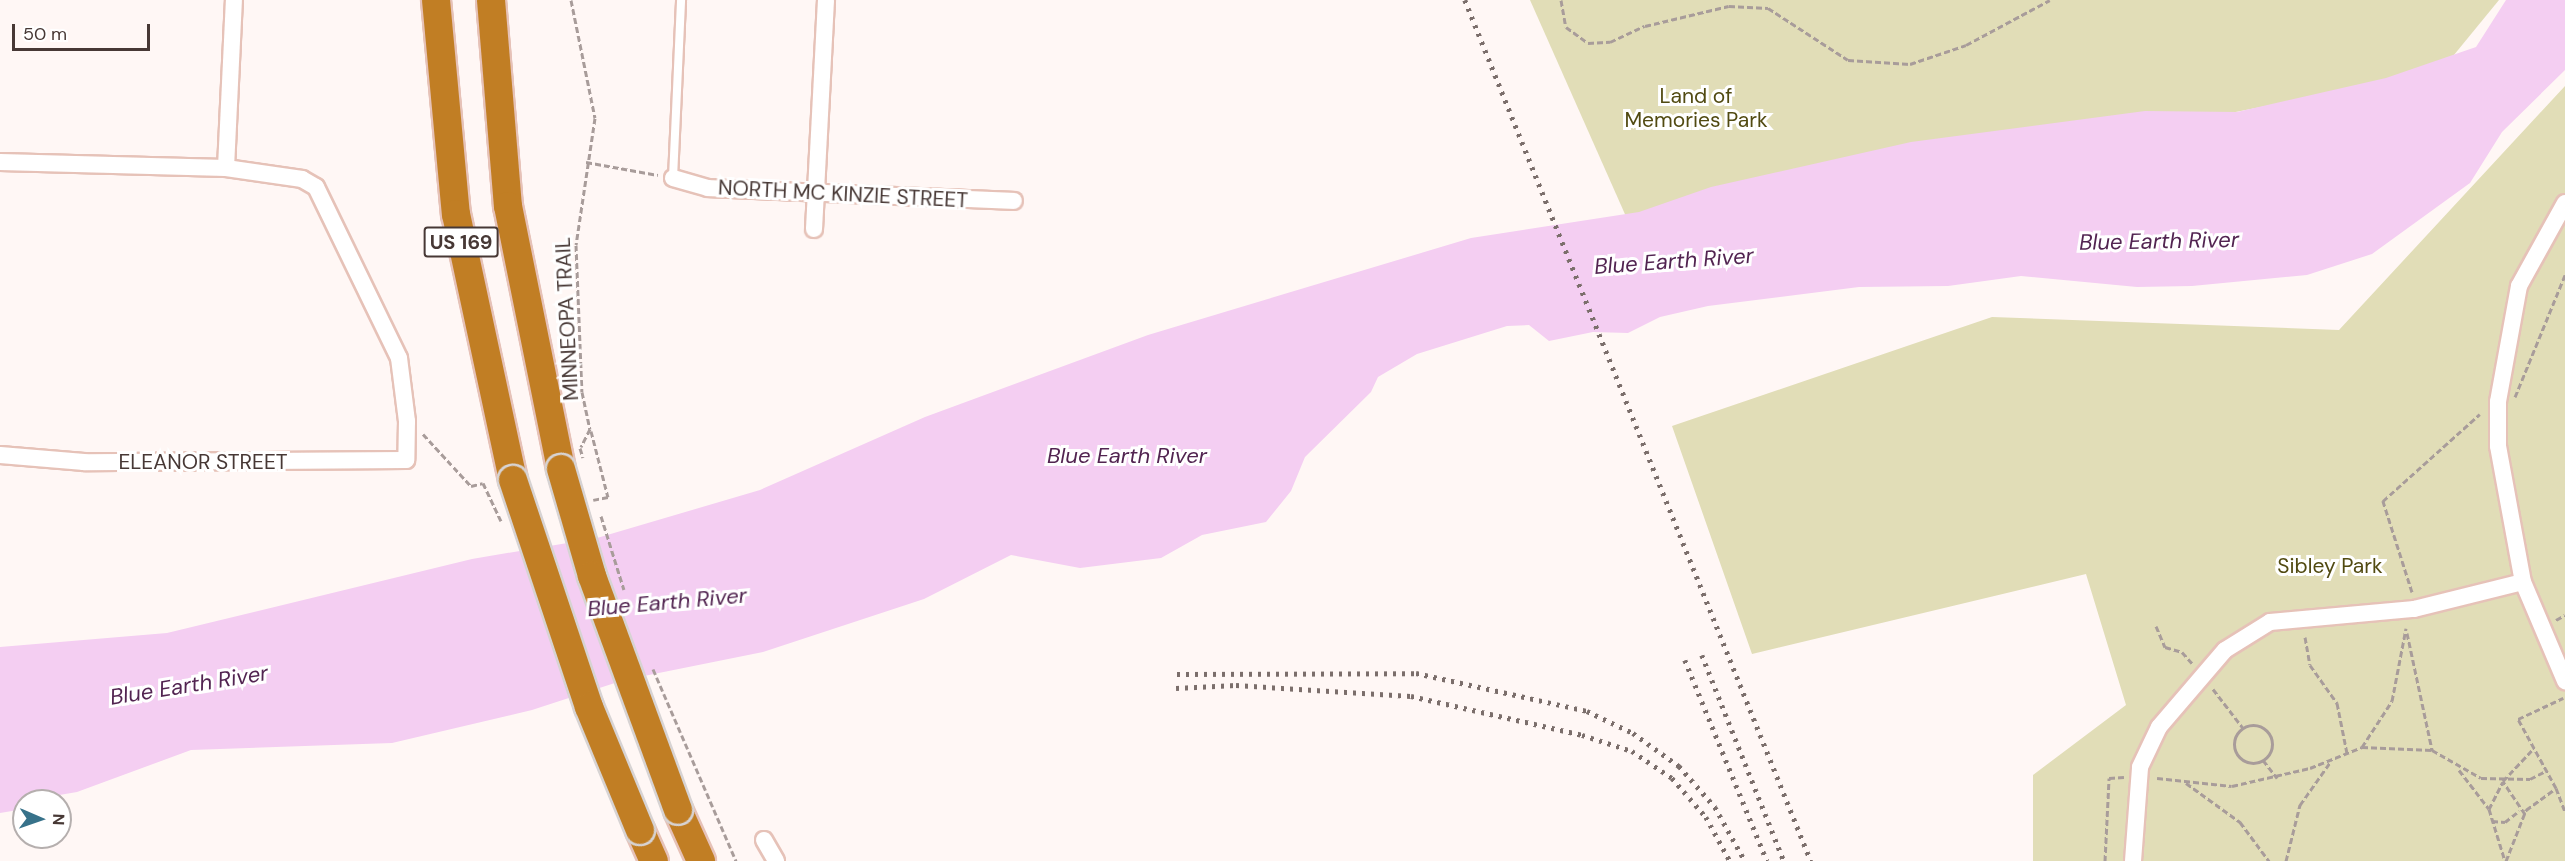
<!DOCTYPE html>
<html>
<head>
<meta charset="utf-8">
<style>
  body { margin:0 }
  #map { position:relative; width:2565px; height:861px; overflow:hidden; background:#fff7f5; font-family:"DM Sans",sans-serif }
  div>[style] { position:absolute }
  .green>* { inset:0; background:#e1ddb7 }
  .water>* { inset:0; background:#f4cef2 }
  .path>* { height:3px; margin-top:-1.5px; transform-origin:0; background:repeating-linear-gradient(90deg,#a89c9a 0 6px,transparent 0 9px) }
  .path>.ring { margin:-1.5px; padding:0; box-sizing:content-box; background:none; border:3px solid #a89c9a; border-radius:50% }
  .roads { filter:drop-shadow(2px 0 #e6c2b8) drop-shadow(-2px 0 #e6c2b8) drop-shadow(0 2px #e6c2b8) drop-shadow(0 -2px #e6c2b8) }
  .service>* { height:8px; margin:-4px; padding:0 4px; transform-origin:4px; border-radius:4px; background:#fff }
  .minor>* { height:16px; margin:-8px; padding:0 8px; transform-origin:8px; border-radius:8px; background:#fff }
  .motorway>* { height:28px; margin:-14px; padding:0 14px; transform-origin:14px; border-radius:14px; background:#c17e24 }
  .rail>* { height:4.5px; margin-top:-2.25px; transform-origin:0; background:repeating-linear-gradient(90deg,#7b6e6b 0 3px,transparent 0 9px) }
  .path-bridge>* { height:3px; margin-top:-1.5px; transform-origin:0; background:repeating-linear-gradient(90deg,#a89c9a 0 6px,transparent 0 9px) }
  .bridges { filter:drop-shadow(2px 0 #d7d3d3) drop-shadow(-2px 0 #d7d3d3) drop-shadow(0 2px #d7d3d3) drop-shadow(0 -2px #d7d3d3) }
  .motorway-bridge>* { height:28px; margin:-14px; padding:0 14px; transform-origin:14px; border-radius:14px; background:#c17e24 }
  span { translate:-50% -50%; white-space:nowrap; text-align:center; line-height:1.15; -webkit-text-stroke:6px #fff; paint-order:stroke }
  .shield-label span { padding:2px 4px; background:#fff; border:2px solid; border-radius:4px; -webkit-text-stroke-width:0 }
  .shield-label { font-size:20px; color:#473835; font-weight:700 }
  .park-label { font-size:21px; color:#514a11 }
  .street-label { font-size:21px; color:#473835 }
  .water-label { font-size:22px; color:#522451; font-style:italic }
  .north { position:absolute; left:12px; top:789px; width:60px; height:60px; box-sizing:border-box; background:#fff; border:2px solid #b5afae; border-radius:50%; rotate:92deg; font-size:16px; font-weight:700; line-height:24px; text-align:center; color:#473835 }
  .north::after { content:''; display:block; margin:auto; width:21px; height:27px; background:#37728a; clip-path:polygon(50% 0,100% 100%,50% 72%,0 100%) }
  .scale { position:absolute; left:12px; top:24px; width:138px; height:27px; box-sizing:border-box; border:3px solid #473835; border-top:0; padding-left:8px; font-size:18px; line-height:21px; white-space:nowrap; color:#473835; -webkit-text-stroke:4px #fff; paint-order:stroke }
</style>
</head>
<body>
<div id="map">
  <div class="green">
    <div style="clip-path:polygon(1530px 0,2499px 0,2440px 72px,1632px 230px)"></div>
    <div style="clip-path:polygon(2565px 86px,2565px 861px,2033px 861px,2033px 775px,2126px 705px,2086px 574px,1752px 654px,1672px 426px,1992px 317px,2339px 330px)"></div>
  </div>
  <div class="water">
    <div style="clip-path:polygon(2506px 0,2565px 0,2565px 70px,2502px 132px,2470px 183px,2372px 254px,2307px 275px,2192px 286px,2137px 287px,2021px 276px,1948px 286px,1859px 287px,1708px 306px,1660px 317px,1628px 333px,1593px 332px,1549px 341px,1529px 325px,1507px 326px,1417px 354px,1378px 377px,1371px 392px,1305px 457px,1291px 491px,1266px 522px,1202px 535px,1161px 558px,1080px 568px,1011px 555px,924px 599px,763px 652px,624px 680px,532px 710px,392px 743px,191px 750px,77px 792px,24px 801px,24px 809px,0 813px,0 647px,167px 633px,472px 559px,597px 538px,760px 490px,925px 417px,1148px 335px,1471px 238px,1639px 212px,1711px 187px,1911px 142px,2145px 111px,2237px 112px,2386px 78px,2476px 47px)"></div>
  </div>
  <div class="path">
    <div style="left:571px;top:0;width:120px;rotate:78.5deg"></div>
    <div style="left:595px;top:118px;width:128px;rotate:98.5deg"></div>
    <div style="left:576px;top:245px;width:147px;rotate:87.7deg"></div>
    <div style="left:582px;top:392px;width:38px;rotate:78deg"></div>
    <div style="left:590px;top:429px;width:20px;rotate:117deg"></div>
    <div style="left:1561px;top:0;width:27px;rotate:80deg"></div>
    <div style="left:1566px;top:27px;width:27px;rotate:36deg"></div>
    <div style="left:1588px;top:43px;width:22px;rotate:-3deg"></div>
    <div style="left:1610px;top:42px;width:38px;rotate:-25deg"></div>
    <div style="left:1645px;top:26px;width:86px;rotate:-13.4deg"></div>
    <div style="left:1729px;top:6px;width:39px;rotate:3deg"></div>
    <div style="left:1768px;top:8px;width:95px;rotate:33deg"></div>
    <div style="left:1848px;top:60px;width:62px;rotate:3.7deg"></div>
    <div style="left:1910px;top:64px;width:59px;rotate:-18.7deg"></div>
    <div style="left:1966px;top:45px;width:95px;rotate:-28.2deg"></div>
    <div style="left:586px;top:162px;width:73px;rotate:10.2deg"></div>
    <div style="left:2515px;top:397px;width:132px;rotate:-67.7deg"></div>
    <div style="left:591px;top:431px;width:68px;rotate:75.6deg"></div>
    <div style="left:608px;top:497px;width:15px;rotate:169deg"></div>
    <div style="left:423px;top:434px;width:71px;rotate:47.3deg"></div>
    <div style="left:471px;top:486px;width:12px;rotate:-14deg"></div>
    <div style="left:483px;top:483px;width:42px;rotate:64.7deg"></div>
    <div style="left:2412px;top:592px;width:96px;rotate:-107.7deg"></div>
    <div style="left:2383px;top:501px;width:130px;rotate:-41.9deg"></div>
    <div style="left:2556px;top:620px;width:10px;rotate:-29deg"></div>
    <div style="left:2156px;top:626px;width:23px;rotate:67deg"></div>
    <div style="left:2165px;top:647px;width:18px;rotate:16deg"></div>
    <div style="left:2182px;top:652px;width:15px;rotate:48deg"></div>
    <div style="left:2407px;top:633px;width:120px;rotate:77.9deg"></div>
    <div style="left:2432px;top:750px;width:56px;rotate:29.7deg"></div>
    <div style="left:2481px;top:778px;width:49px;rotate:1.2deg"></div>
    <div style="left:2530px;top:779px;width:18px;rotate:-27deg"></div>
    <div style="left:2305px;top:637px;width:28px;rotate:80deg"></div>
    <div style="left:2310px;top:665px;width:47px;rotate:54.6deg"></div>
    <div style="left:2337px;top:703px;width:51px;rotate:78.7deg"></div>
    <div style="left:2213px;top:689px;width:49px;rotate:52.4deg"></div>
    <div class="ring" style="left:2234px;top:725px;width:35px;height:35px"></div>
    <div style="left:2362px;top:747px;width:70px;rotate:2.5deg"></div>
    <div style="left:2263px;top:760px;width:23px;rotate:52deg"></div>
    <div style="left:2459px;top:770px;width:49px;rotate:52.4deg"></div>
    <div style="left:2489px;top:809px;width:54px;rotate:72.9deg"></div>
    <div style="left:2157px;top:778px;width:75px;rotate:6.1deg"></div>
    <div style="left:2232px;top:786px;width:80px;rotate:-13deg"></div>
    <div style="left:2310px;top:768px;width:56px;rotate:-22deg"></div>
    <div style="left:2362px;top:747px;width:55px;rotate:-56.9deg"></div>
    <div style="left:2392px;top:701px;width:74px;rotate:-79.1deg"></div>
    <div style="left:2186px;top:783px;width:67px;rotate:35.8deg"></div>
    <div style="left:2240px;top:822px;width:49px;rotate:53.4deg"></div>
    <div style="left:2556px;top:788px;width:25px;rotate:69deg"></div>
    <div style="left:2489px;top:809px;width:30px;rotate:-63deg"></div>
    <div style="left:2525px;top:814px;width:40px;rotate:-124deg"></div>
    <div style="left:2503px;top:781px;width:45px;rotate:-46.8deg"></div>
    <div style="left:2492px;top:821px;width:13px;rotate:4deg"></div>
    <div style="left:2505px;top:822px;width:18px;rotate:-38deg"></div>
    <div style="left:2105px;top:861px;width:83px;rotate:-87.2deg"></div>
    <div style="left:2109px;top:778px;width:15px;rotate:-4deg"></div>
    <div style="left:2286px;top:861px;width:58px;rotate:-76deg"></div>
    <div style="left:2300px;top:805px;width:54px;rotate:-54.8deg"></div>
    <div style="left:2506px;top:861px;width:55px;rotate:-68.6deg"></div>
    <div style="left:2526px;top:810px;width:37px;rotate:-36deg"></div>
    <div style="left:2556px;top:788px;width:79px;rotate:-118.8deg"></div>
    <div style="left:2518px;top:719px;width:50px;rotate:-25deg"></div>
  </div>
  <div class="roads">
    <div class="service">
      <div style="left:673px;top:178px;width:178px;rotate:-87.4deg"></div>
    </div>
    <div class="minor">
      <div style="left:0;top:162px;width:226px;rotate:1.5deg"></div>
      <div style="left:226px;top:168px;width:77px;rotate:8.2deg"></div>
      <div style="left:302px;top:179px;width:16px;rotate:30deg"></div>
      <div style="left:316px;top:187px;width:190px;rotate:64.1deg"></div>
      <div style="left:399px;top:358px;width:64px;rotate:82.8deg"></div>
      <div style="left:407px;top:421px;width:39px;rotate:91deg"></div>
      <div style="left:406px;top:460px;width:322px;rotate:179.6deg"></div>
      <div style="left:84px;top:462px;width:84px;rotate:-175.2deg"></div>
      <div style="left:226px;top:168px;width:168px;rotate:-87.3deg"></div>
      <div style="left:673px;top:178px;width:36px;rotate:16deg"></div>
      <div style="left:708px;top:188px;width:306px;rotate:2.4deg"></div>
      <div style="left:2565px;top:203px;width:95px;rotate:119deg"></div>
      <div style="left:2519px;top:286px;width:118px;rotate:100.3deg"></div>
      <div style="left:2498px;top:402px;width:44px;rotate:90deg"></div>
      <div style="left:2498px;top:446px;width:138px;rotate:79.6deg"></div>
      <div style="left:2523px;top:582px;width:108px;rotate:67deg"></div>
      <div style="left:814px;top:229px;width:229px;rotate:-87deg"></div>
      <div style="left:764px;top:840px;width:24px;rotate:60deg"></div>
      <div style="left:2133px;top:861px;width:94px;rotate:-85.7deg"></div>
      <div style="left:2140px;top:767px;width:44px;rotate:-64.6deg"></div>
      <div style="left:2159px;top:727px;width:101px;rotate:-49.4deg"></div>
      <div style="left:2225px;top:650px;width:53px;rotate:-31.9deg"></div>
      <div style="left:2270px;top:622px;width:145px;rotate:-5.2deg"></div>
      <div style="left:2414px;top:609px;width:112px;rotate:-13.9deg"></div>
    </div>
    <div class="motorway">
      <div style="left:436px;top:0;width:215px;rotate:84.7deg"></div>
      <div style="left:456px;top:214px;width:272px;rotate:77.9deg"></div>
      <div style="left:491px;top:0;width:207px;rotate:85.3deg"></div>
      <div style="left:508px;top:206px;width:268px;rotate:78.6deg"></div>
      <div style="left:678px;top:810px;width:56px;rotate:65.7deg"></div>
      <div style="left:640px;top:830px;width:34px;rotate:66deg"></div>
    </div>
  </div>
  <div class="rail">
    <div style="left:1465px;top:0;width:928px;rotate:68.11deg"></div>
    <div style="left:1702px;top:655px;width:222px;rotate:68.3deg"></div>
    <div style="left:1685px;top:660px;width:217px;rotate:67.8deg"></div>
    <div style="left:1177px;top:674px;width:239px;rotate:-0.2deg"></div>
    <div style="left:1416px;top:673px;width:175px;rotate:12.5deg"></div>
    <div style="left:1587px;top:711px;width:51px;rotate:25.6deg"></div>
    <div style="left:1633px;top:733px;width:57px;rotate:35.7deg"></div>
    <div style="left:1679px;top:766px;width:55px;rotate:48.7deg"></div>
    <div style="left:1715px;top:807px;width:62px;rotate:60.9deg"></div>
    <div style="left:1176px;top:688px;width:60px;rotate:-2.9deg"></div>
    <div style="left:1236px;top:685px;width:175px;rotate:3.6deg"></div>
    <div style="left:1411px;top:696px;width:175px;rotate:12.8deg"></div>
    <div style="left:1582px;top:735px;width:52px;rotate:17.7deg"></div>
    <div style="left:1632px;top:751px;width:48px;rotate:34deg"></div>
    <div style="left:1672px;top:778px;width:52px;rotate:48.9deg"></div>
    <div style="left:1706px;top:817px;width:50px;rotate:61.4deg"></div>
  </div>
  <div class="path-bridge">
    <div style="left:580px;top:448px;width:10px;rotate:73deg"></div>
    <div style="left:601px;top:516px;width:77px;rotate:72.7deg"></div>
    <div style="left:653px;top:669px;width:209px;rotate:66.6deg"></div>
  </div>
  <div class="bridges">
    <div class="motorway-bridge">
      <div style="left:561px;top:469px;width:111px;rotate:73.8deg"></div>
      <div style="left:592px;top:576px;width:249px;rotate:69.8deg"></div>
      <div style="left:513px;top:480px;width:239px;rotate:71.5deg"></div>
      <div style="left:589px;top:707px;width:133px;rotate:67.5deg"></div>
    </div>
  </div>
  <div class="shield-label">
    <span style="left:461px;top:242px">US 169</span>
  </div>
  <div class="park-label">
    <span style="left:1696px;top:108px">Land of<br>Memories Park</span>
    <span style="left:2330px;top:566px">Sibley Park</span>
  </div>
  <div class="street-label">
    <span style="left:843px;top:194px;rotate:3deg">NORTH MC KINZIE STREET</span>
    <span style="left:567px;top:319px;rotate:-93deg">MINNEOPA TRAIL</span>
    <span style="left:203px;top:462px">ELEANOR STREET</span>
  </div>
  <div class="water-label">
    <span style="left:2159px;top:241px;rotate:-1deg">Blue Earth River</span>
    <span style="left:1674px;top:261px;rotate:-4deg">Blue Earth River</span>
    <span style="left:1127px;top:456px">Blue Earth River</span>
    <span style="left:667px;top:602px;rotate:-5deg">Blue Earth River</span>
    <span style="left:189px;top:685px;rotate:-9deg">Blue Earth River</span>
  </div>
  <div class="north">N</div>
  <div class="scale">50 m</div>
</div>
</body>
</html>
